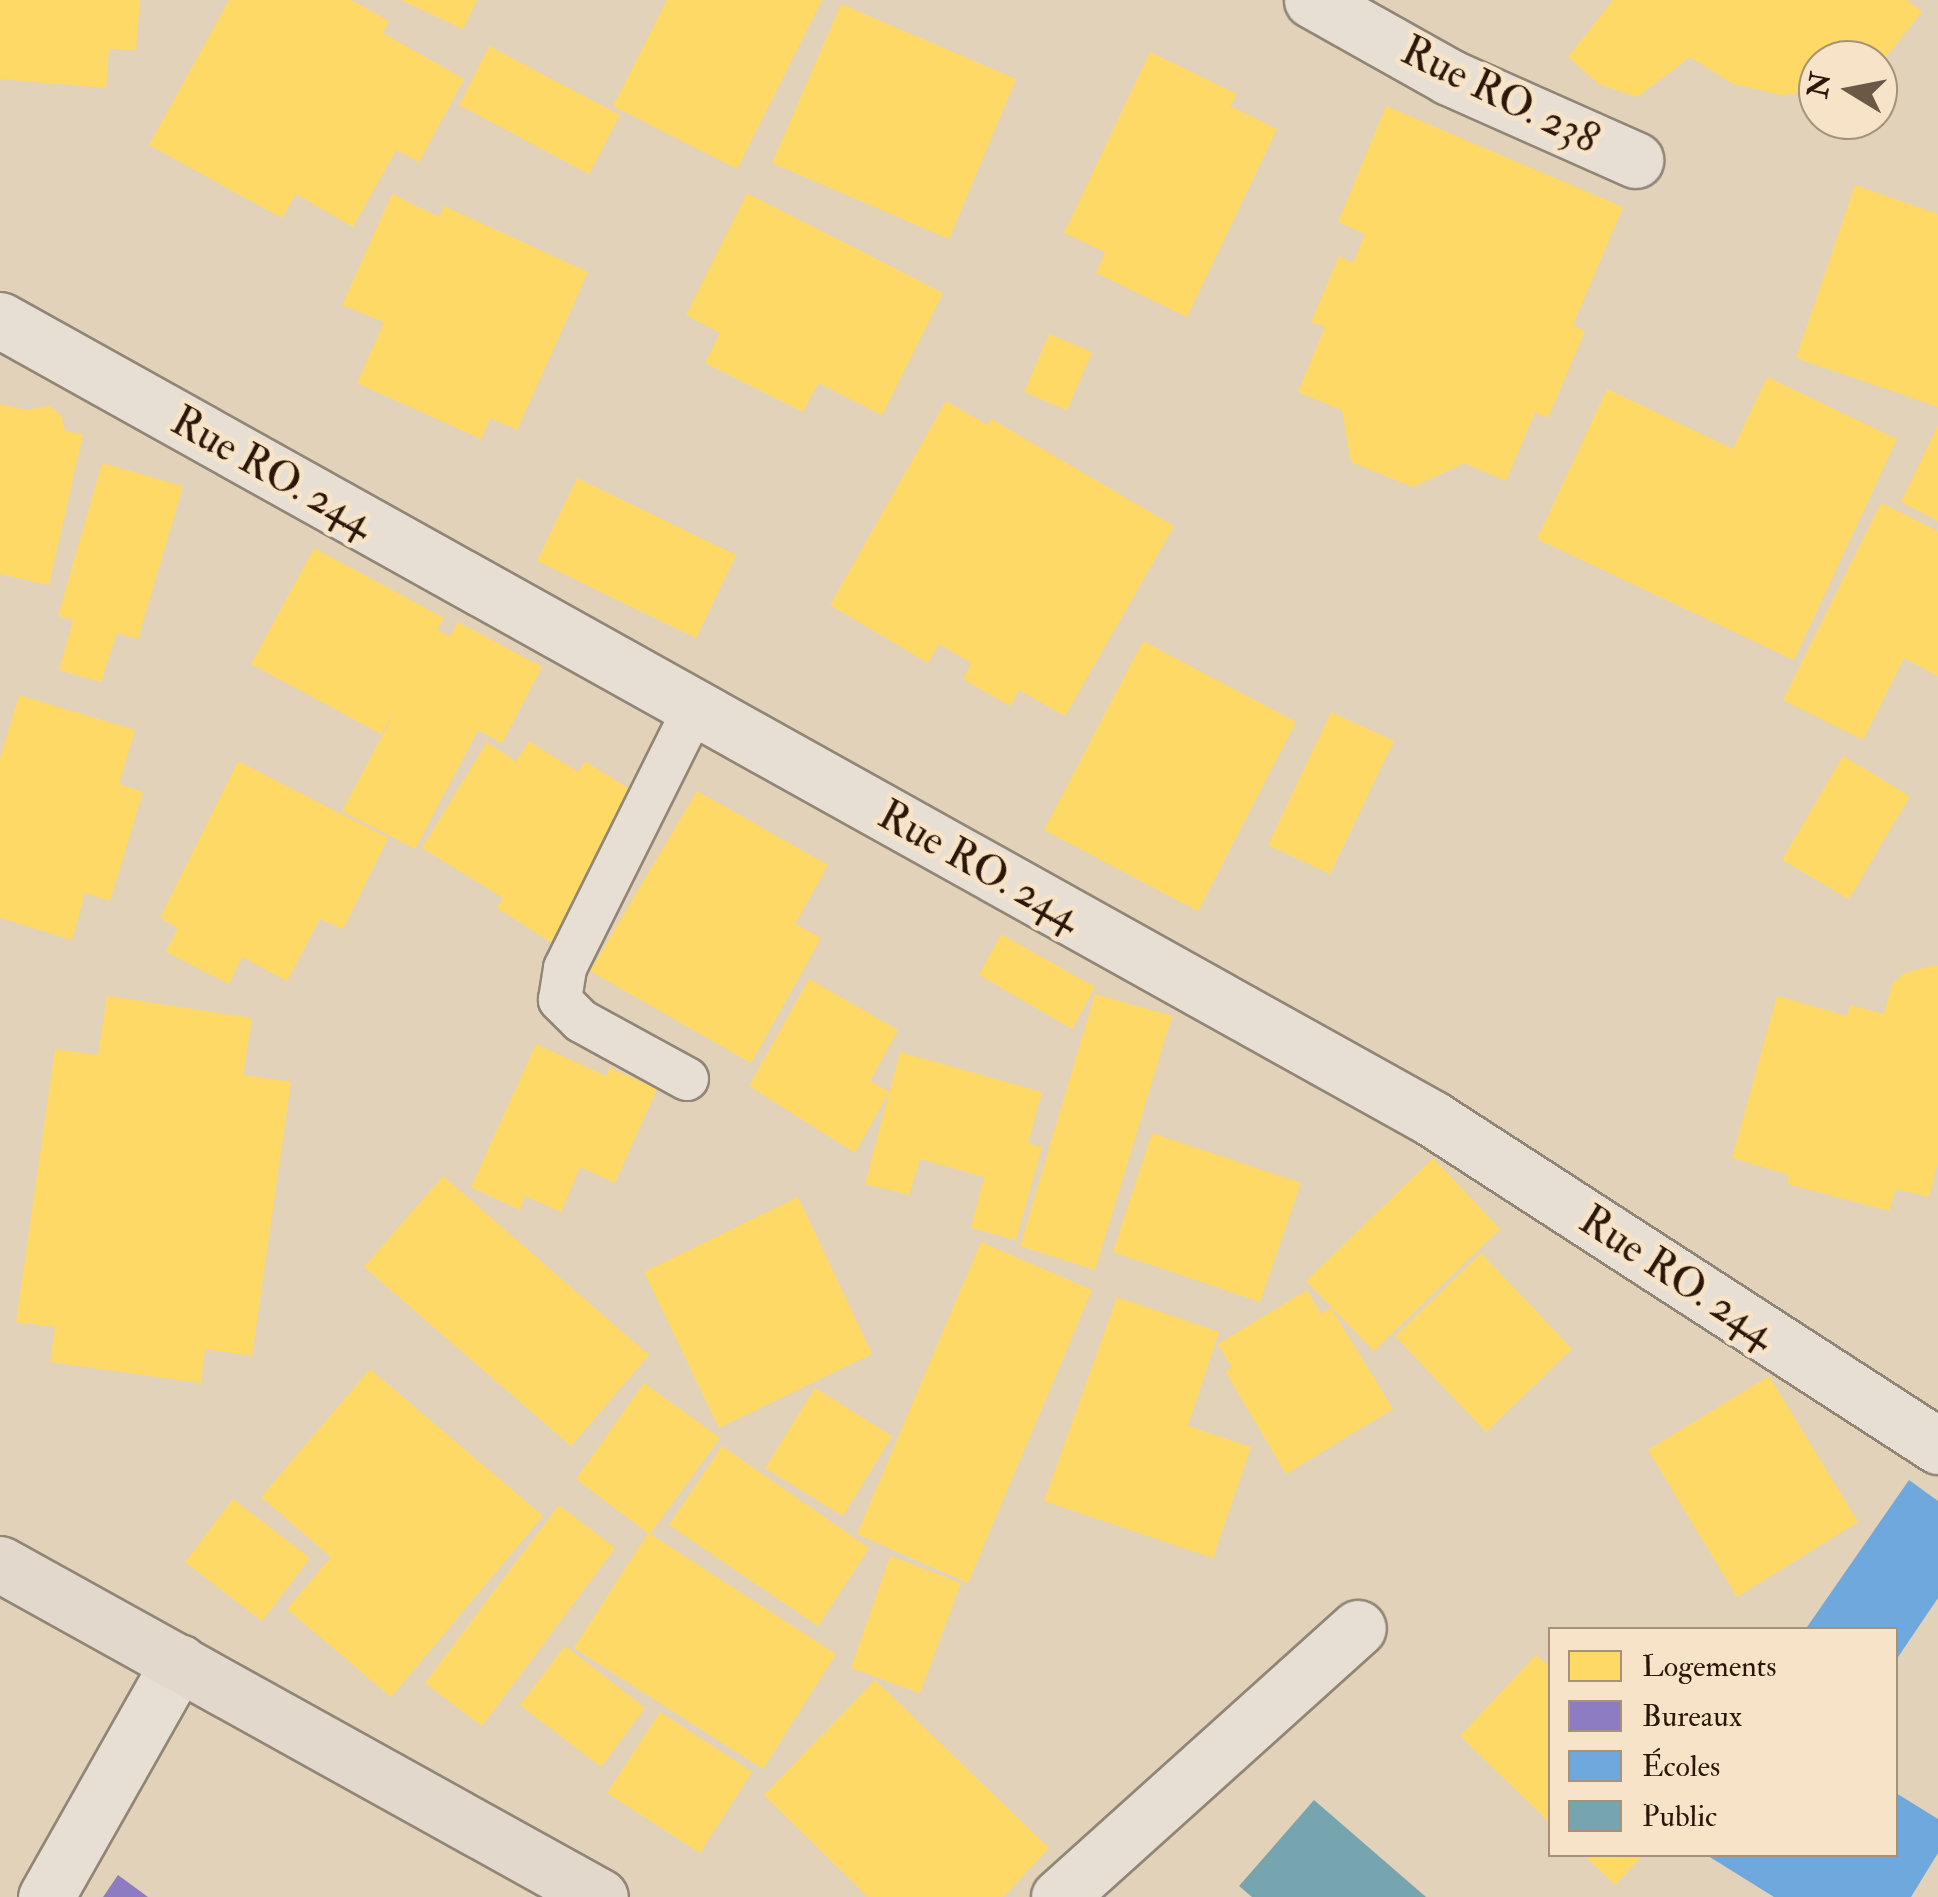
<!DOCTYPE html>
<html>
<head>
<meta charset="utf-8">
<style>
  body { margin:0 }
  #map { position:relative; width:1938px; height:1897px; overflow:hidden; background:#e2d2ba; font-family:"IM FELL Double Pica",serif }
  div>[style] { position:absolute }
  .homes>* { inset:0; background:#ffd966 }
  .offices>* { inset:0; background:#8e7cc3 }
  .schools>* { inset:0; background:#6fa8dc }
  .public>* { inset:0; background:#76a5af }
  .roads { filter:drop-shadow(2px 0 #918676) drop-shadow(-2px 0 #918676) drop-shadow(0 2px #918676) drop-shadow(0 -2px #918676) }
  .lane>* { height:42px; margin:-21px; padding:0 21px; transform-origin:21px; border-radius:21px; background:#e7dfd3 }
  .street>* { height:55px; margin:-27.5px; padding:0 27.5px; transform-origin:27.5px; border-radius:27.5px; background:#e7dfd3 }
  .primary>* { height:55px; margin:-27.5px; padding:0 27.5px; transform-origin:27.5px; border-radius:27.5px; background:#e2d9cc }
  span { translate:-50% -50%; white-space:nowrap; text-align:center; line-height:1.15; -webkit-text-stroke:10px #f7e4c8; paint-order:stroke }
  .street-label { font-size:42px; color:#2c1607 }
  .legend { position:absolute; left:1548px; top:1627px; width:350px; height:230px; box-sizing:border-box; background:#f7e4c8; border:2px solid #a6927b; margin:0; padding:12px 18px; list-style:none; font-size:30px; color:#2c1607 }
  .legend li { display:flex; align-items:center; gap:20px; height:50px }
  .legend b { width:50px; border:2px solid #a6927b }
  .north { position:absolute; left:1798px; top:40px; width:100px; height:100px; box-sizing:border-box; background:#f7e4c8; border:2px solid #a6927b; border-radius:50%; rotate:280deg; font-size:28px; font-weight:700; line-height:40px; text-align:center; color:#2c1607 }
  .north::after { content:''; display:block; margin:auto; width:35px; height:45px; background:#6c5846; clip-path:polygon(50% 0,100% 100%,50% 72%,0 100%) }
</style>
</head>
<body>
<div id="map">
  <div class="homes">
    <div style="clip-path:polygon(0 0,140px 0,136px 50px,109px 49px,106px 88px,0 79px)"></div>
    <div style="clip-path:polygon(229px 0,351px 0,389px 21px,383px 33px,464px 79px,419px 162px,396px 150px,353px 227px,296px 194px,282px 218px,149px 145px)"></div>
    <div style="clip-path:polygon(401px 0,477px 0,463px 29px)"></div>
    <div style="clip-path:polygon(667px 0,822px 0,737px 169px,613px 106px)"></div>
    <div style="clip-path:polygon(1613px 0,1907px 0,1922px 12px,1878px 67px,1878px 60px,1818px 60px,1818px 92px,1781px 95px,1733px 84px,1690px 57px,1637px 97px,1599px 84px,1568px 57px)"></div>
    <div style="clip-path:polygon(841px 4px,1016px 79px,949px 239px,772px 163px)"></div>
    <div style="clip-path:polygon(489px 46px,620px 115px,589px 174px,459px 105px)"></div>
    <div style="clip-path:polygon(1150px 52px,1237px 94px,1230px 106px,1277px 129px,1187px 317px,1096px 273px,1105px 252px,1064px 233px)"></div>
    <div style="clip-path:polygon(1386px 106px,1623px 207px,1573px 325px,1585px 331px,1548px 418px,1535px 412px,1506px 481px,1464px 463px,1413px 487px,1351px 462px,1342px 410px,1298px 392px,1325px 327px,1311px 322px,1339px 256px,1353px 263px,1365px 234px,1338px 222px)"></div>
    <div style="clip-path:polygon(1855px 185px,1938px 214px,1938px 407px,1796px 358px)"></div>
    <div style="clip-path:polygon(747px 193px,943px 293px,882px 415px,818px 383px,803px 412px,705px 363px,720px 333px,686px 315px)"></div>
    <div style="clip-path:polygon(392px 194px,439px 217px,444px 206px,588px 272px,517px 430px,490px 418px,481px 439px,357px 383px,384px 322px,342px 305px)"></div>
    <div style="clip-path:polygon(1049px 334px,1092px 352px,1067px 410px,1024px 392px)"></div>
    <div style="clip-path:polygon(1767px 377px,1897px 439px,1794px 660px,1537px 539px,1607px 389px,1733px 449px)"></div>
    <div style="clip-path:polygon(946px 401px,987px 425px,991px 419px,1174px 526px,1065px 716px,1019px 690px,1010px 706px,963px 679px,971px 663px,939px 644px,928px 663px,830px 605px)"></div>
    <div style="clip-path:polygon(0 404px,25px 410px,49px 406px,61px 415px,65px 431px,83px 434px,49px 585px,0 574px)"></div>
    <div style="clip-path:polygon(1938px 425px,1938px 521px,1901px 502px)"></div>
    <div style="clip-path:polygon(102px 463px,183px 486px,138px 639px,117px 633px,101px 682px,59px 670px,73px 620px,58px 616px)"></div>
    <div style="clip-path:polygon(577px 478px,736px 555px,696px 638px,537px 561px)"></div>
    <div style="clip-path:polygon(1881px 503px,1938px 531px,1938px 676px,1904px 658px,1863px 740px,1783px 700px)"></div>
    <div style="clip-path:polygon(314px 548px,444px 618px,437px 630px,450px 636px,458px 622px,542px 667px,502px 743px,478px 730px,415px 849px,342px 811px,395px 712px,381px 734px,251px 664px)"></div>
    <div style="clip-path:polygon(1143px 641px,1296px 722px,1198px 911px,1044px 830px)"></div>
    <div style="clip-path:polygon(19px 695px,135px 730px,119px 784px,143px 792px,110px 901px,85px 893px,72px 940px,0 918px,0 758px)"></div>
    <div style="clip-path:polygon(1331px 712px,1394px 741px,1330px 874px,1268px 845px)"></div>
    <div style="clip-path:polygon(529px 741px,578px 772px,585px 761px,648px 801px,557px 946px,497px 908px,503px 898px,422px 848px,487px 742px,516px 762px)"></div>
    <div style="clip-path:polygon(1843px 756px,1910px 796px,1849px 899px,1782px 860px)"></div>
    <div style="clip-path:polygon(238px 761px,388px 838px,343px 929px,320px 919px,287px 981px,242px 957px,229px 984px,166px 952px,178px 928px,160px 918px)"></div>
    <div style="clip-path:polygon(697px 791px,828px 865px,795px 924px,821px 938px,751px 1063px,590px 971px)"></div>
    <div style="clip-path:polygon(1001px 934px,1095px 987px,1072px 1029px,979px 975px)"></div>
    <div style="clip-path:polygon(1934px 965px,1938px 966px,1938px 1163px,1929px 1197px,1896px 1189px,1889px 1211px,1787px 1184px,1789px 1175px,1732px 1158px,1777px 996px,1847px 1016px,1850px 1005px,1884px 1014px,1892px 984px,1904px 973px)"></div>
    <div style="clip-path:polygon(809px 979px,898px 1030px,870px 1081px,889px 1092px,855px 1153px,749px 1086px)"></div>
    <div style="clip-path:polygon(1095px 994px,1172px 1016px,1095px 1270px,1020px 1246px)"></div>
    <div style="clip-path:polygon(107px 996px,252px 1018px,243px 1075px,291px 1082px,252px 1356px,205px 1349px,201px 1383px,50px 1362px,55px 1327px,16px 1322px,55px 1049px,98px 1055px)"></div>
    <div style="clip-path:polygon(536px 1044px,606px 1076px,610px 1068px,657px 1089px,615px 1183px,580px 1167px,561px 1212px,525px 1196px,520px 1210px,471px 1187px)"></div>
    <div style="clip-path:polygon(900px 1052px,1042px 1092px,1028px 1143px,1042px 1147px,1016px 1240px,971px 1228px,984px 1177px,920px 1159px,909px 1195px,865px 1184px)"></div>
    <div style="clip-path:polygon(1152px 1133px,1301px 1183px,1260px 1302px,1113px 1252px)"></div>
    <div style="clip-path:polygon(1433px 1158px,1500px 1229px,1374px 1351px,1306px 1281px)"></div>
    <div style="clip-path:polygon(443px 1176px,649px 1355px,571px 1446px,364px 1267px)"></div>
    <div style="clip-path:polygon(798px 1197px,872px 1354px,719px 1428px,644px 1272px)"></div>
    <div style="clip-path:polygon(981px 1242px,1092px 1290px,968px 1583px,857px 1534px)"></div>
    <div style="clip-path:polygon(1481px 1253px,1572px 1349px,1486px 1432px,1395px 1336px)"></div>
    <div style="clip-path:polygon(1307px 1290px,1321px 1314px,1331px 1308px,1393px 1409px,1286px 1474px,1225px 1371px,1232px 1368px,1218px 1344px)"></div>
    <div style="clip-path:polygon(1117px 1297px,1219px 1332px,1188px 1426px,1251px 1447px,1213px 1558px,1044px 1501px)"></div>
    <div style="clip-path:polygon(370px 1369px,543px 1516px,391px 1697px,287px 1609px,331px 1557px,261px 1497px)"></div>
    <div style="clip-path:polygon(1769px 1376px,1858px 1522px,1737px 1597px,1648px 1450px)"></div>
    <div style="clip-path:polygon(644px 1383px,720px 1438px,650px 1534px,836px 1654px,763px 1769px,574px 1648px,648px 1533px,576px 1479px)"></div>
    <div style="clip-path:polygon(815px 1388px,892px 1436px,843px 1516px,765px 1468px)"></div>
    <div style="clip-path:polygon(722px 1446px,869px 1548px,818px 1626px,669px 1525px)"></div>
    <div style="clip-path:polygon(233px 1499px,310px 1558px,262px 1621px,185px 1562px)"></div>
    <div style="clip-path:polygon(559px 1505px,615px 1548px,482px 1726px,425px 1683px)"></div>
    <div style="clip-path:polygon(890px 1556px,961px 1583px,920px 1693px,851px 1668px)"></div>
    <div style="clip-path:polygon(565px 1646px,645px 1708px,601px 1767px,520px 1705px)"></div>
    <div style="clip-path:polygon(1536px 1655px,1550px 1667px,1550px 1823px,1460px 1736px)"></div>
    <div style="clip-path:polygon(875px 1680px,1049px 1848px,1003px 1897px,868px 1897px,764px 1795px)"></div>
    <div style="clip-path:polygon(660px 1712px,752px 1772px,700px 1853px,607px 1793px)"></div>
    <div style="clip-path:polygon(1583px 1854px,1644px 1854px,1615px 1885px)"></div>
  </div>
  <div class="offices">
    <div style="clip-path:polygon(118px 1875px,148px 1897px,103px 1897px)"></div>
  </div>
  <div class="schools">
    <div style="clip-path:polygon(1909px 1480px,1938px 1501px,1938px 1598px,1896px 1660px,1896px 1630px,1805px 1630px)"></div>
    <div style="clip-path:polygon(1896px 1793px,1938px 1819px,1938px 1853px,1911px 1897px,1774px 1897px,1705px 1854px,1896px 1854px)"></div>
  </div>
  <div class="public">
    <div style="clip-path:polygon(1314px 1800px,1426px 1897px,1252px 1897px,1239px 1886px)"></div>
  </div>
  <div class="roads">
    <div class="lane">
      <div style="left:687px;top:1079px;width:121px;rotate:-151.3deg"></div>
      <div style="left:581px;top:1021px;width:30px;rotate:-135deg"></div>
      <div style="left:560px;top:1000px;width:32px;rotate:-81deg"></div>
      <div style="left:565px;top:968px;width:292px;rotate:-63.5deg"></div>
    </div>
    <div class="street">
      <div style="left:1312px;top:0;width:157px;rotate:29.3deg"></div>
      <div style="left:1449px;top:77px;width:204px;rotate:24deg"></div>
      <div style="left:0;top:320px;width:1641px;rotate:29.14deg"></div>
      <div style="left:1433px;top:1119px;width:602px;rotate:32.92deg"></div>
      <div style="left:46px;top:1897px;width:270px;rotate:-60.5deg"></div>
      <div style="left:1059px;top:1897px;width:402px;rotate:-42deg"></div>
    </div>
    <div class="primary">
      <div style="left:0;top:1564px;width:686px;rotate:29.03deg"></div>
    </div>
  </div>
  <div class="street-label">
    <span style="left:1500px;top:95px;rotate:26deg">Rue RO. 238</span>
    <span style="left:272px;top:472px;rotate:29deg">Rue RO. 244</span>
    <span style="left:979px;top:866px;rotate:29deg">Rue RO. 244</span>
    <span style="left:1677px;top:1277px;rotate:33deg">Rue RO. 244</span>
  </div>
  <ul class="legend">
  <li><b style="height:28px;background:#ffd966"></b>Logements</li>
  <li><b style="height:28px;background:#8e7cc3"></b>Bureaux</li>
  <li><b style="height:28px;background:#6fa8dc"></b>Écoles</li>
  <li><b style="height:28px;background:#76a5af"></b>Public</li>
  </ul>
  <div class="north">N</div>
</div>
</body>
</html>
